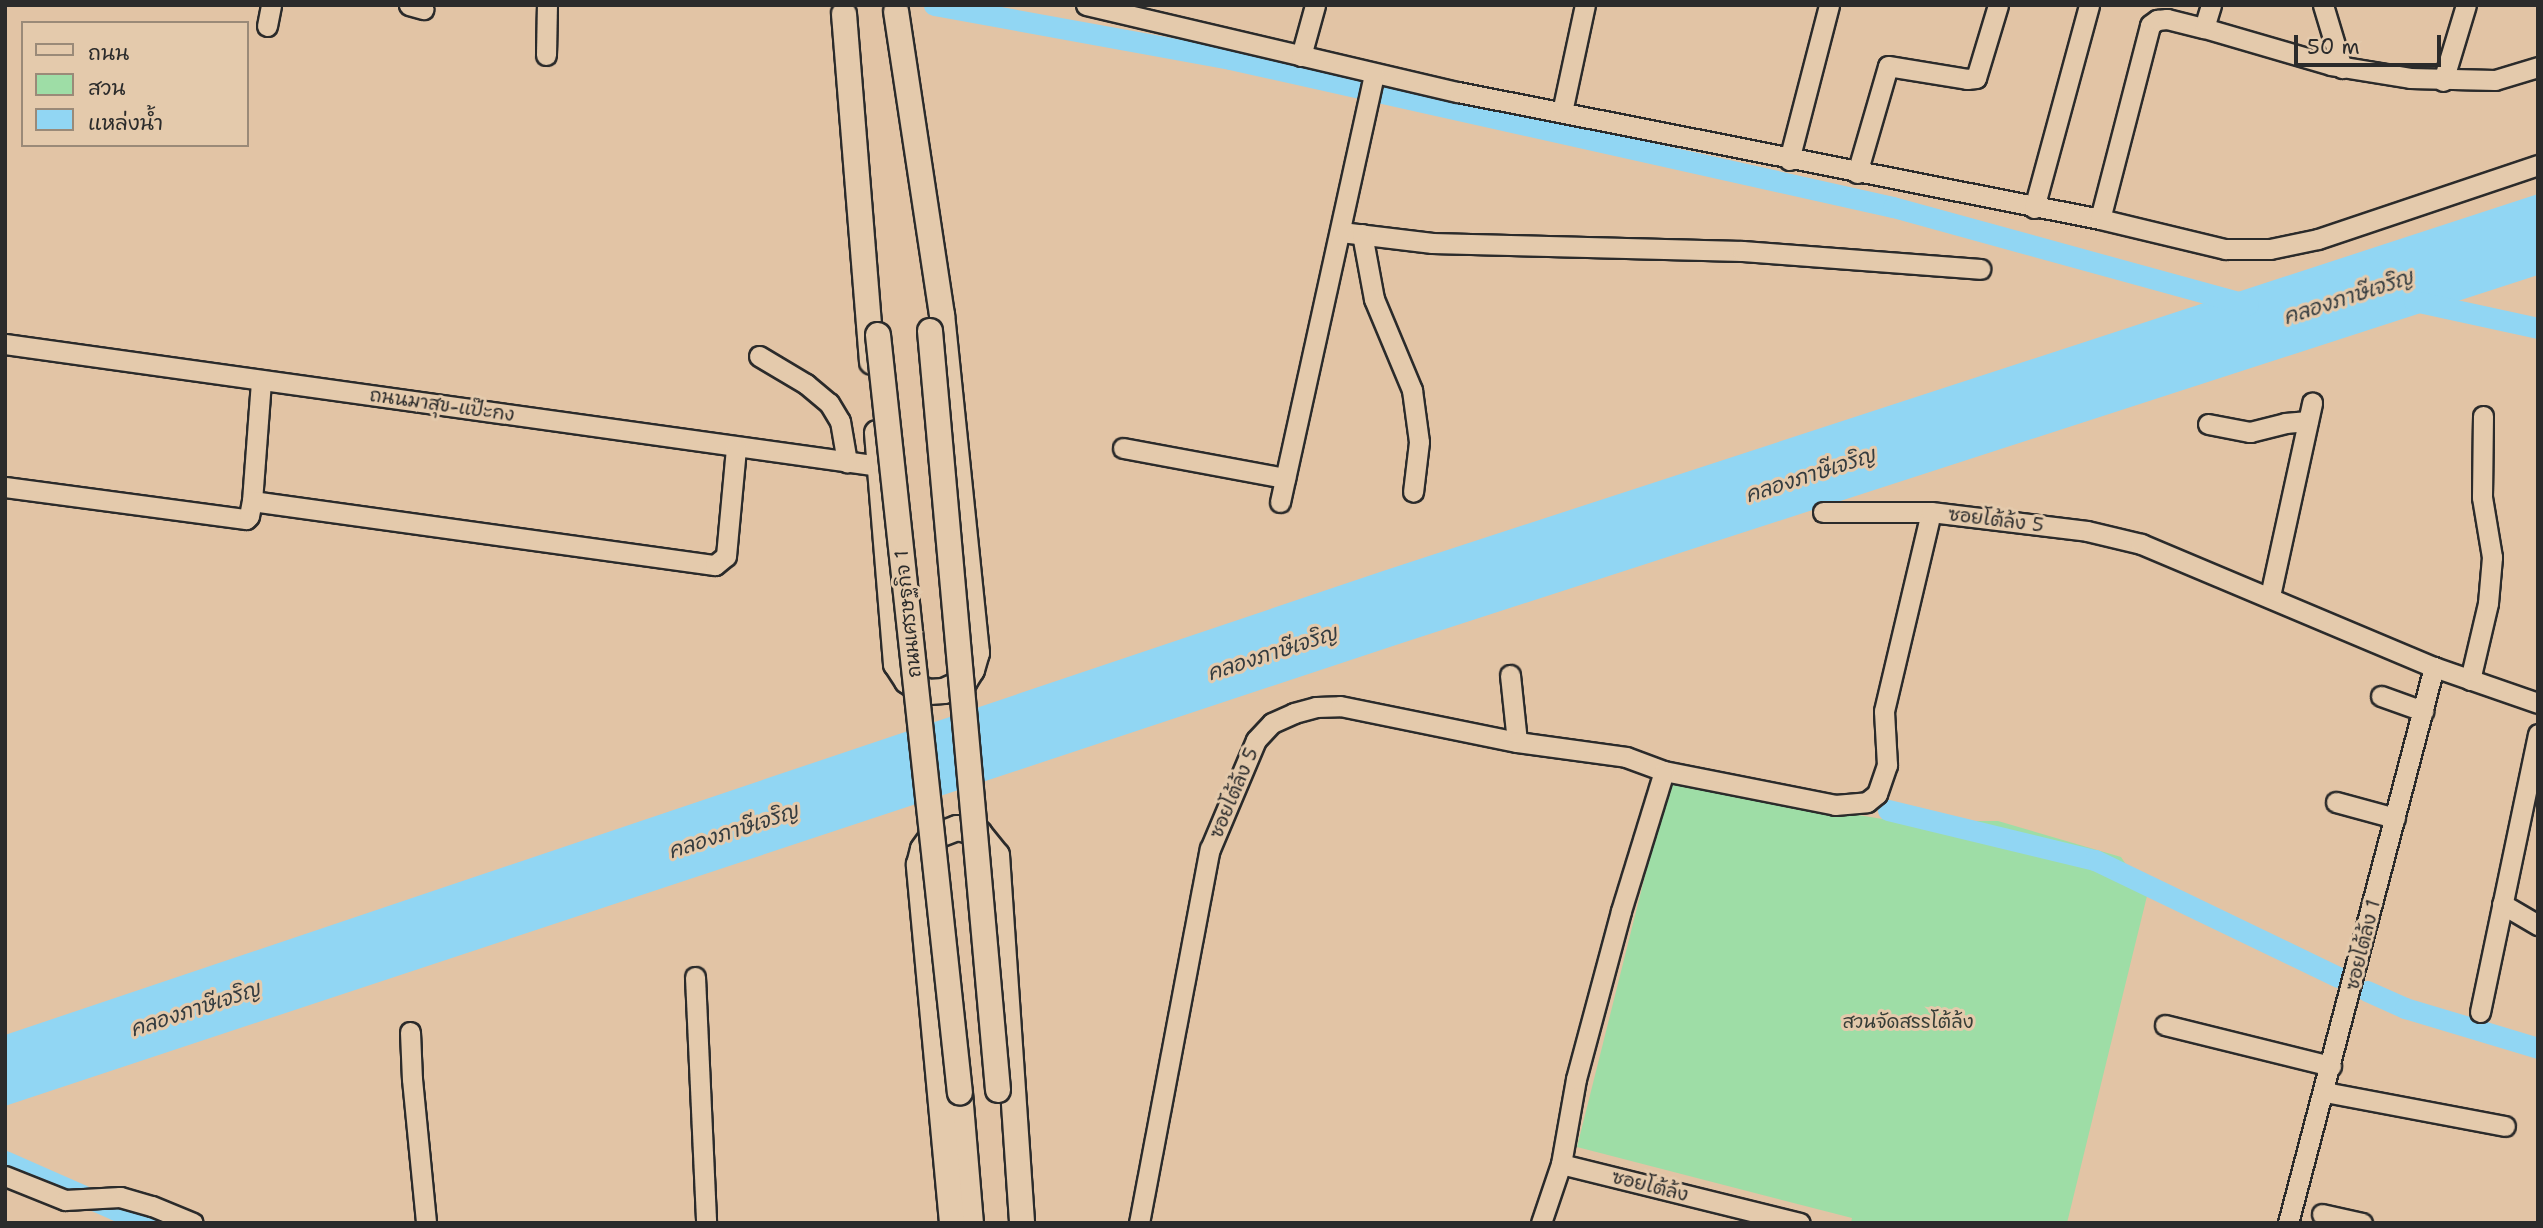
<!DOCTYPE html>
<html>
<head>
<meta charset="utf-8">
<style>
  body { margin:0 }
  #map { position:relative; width:2543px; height:1228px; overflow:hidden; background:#e2c4a5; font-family:"Shantell Sans","Playpen Sans Thai",sans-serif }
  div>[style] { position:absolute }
  .green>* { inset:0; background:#9edda6 }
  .water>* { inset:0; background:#91d6f3 }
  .canal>* { height:21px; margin:-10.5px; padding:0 10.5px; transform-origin:10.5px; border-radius:10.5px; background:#91d6f3 }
  .roads { filter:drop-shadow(2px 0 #2b2b2b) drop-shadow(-2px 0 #2b2b2b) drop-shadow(0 2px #2b2b2b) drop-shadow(0 -2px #2b2b2b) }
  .minor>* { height:19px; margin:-9.5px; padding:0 9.5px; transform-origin:9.5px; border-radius:9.5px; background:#e4caac }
  .major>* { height:24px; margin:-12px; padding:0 12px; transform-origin:12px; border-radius:12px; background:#e4caac }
  .bridges { filter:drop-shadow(2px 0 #2b2b2b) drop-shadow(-2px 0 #2b2b2b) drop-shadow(0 2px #2b2b2b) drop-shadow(0 -2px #2b2b2b) }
  .major-bridge>* { height:24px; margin:-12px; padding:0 12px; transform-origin:12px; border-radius:12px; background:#e4caac }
  span { translate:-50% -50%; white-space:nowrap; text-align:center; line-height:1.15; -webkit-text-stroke:6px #e4caac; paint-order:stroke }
  .street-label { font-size:19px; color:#2b2b2b }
  .park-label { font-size:19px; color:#363d37 }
  .water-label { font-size:21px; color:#353c3f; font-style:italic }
  .frame { position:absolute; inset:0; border:7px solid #2b2b2b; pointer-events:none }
  .legend { position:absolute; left:21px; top:21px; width:228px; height:126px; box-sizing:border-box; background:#e4caac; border:2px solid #9a8a78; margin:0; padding:9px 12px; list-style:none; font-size:21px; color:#2b2b2b }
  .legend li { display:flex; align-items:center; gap:14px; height:35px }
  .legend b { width:35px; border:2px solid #9a8a78 }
  .scale { position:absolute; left:2294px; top:35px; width:147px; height:32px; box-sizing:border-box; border:4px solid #2b2b2b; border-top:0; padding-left:9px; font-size:21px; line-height:24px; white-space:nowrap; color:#2b2b2b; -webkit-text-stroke:5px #e4caac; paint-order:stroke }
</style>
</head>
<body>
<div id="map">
  <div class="green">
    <div style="clip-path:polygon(1668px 784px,1895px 821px,1998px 821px,2121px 857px,2147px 896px,2067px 1223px,1851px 1223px,1852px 1218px,1577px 1147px)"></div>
  </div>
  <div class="water">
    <div style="clip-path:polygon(2538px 194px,2538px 275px,1402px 643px,5px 1106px,5px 1035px,1383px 571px)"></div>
  </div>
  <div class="canal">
    <div style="left:934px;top:5px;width:301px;rotate:10.3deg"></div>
    <div style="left:1230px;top:59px;width:679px;rotate:12.58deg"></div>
    <div style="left:1893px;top:207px;width:368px;rotate:15.4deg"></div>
    <div style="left:2414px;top:301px;width:127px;rotate:12.3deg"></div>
    <div style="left:1888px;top:810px;width:213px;rotate:13.6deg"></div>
    <div style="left:2095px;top:860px;width:270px;rotate:25.7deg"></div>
    <div style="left:2367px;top:991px;width:42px;rotate:24.1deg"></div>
    <div style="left:2405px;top:1008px;width:139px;rotate:16.7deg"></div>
    <div style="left:5px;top:1161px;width:121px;rotate:23.8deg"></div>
    <div style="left:116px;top:1210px;width:44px;rotate:17.2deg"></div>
  </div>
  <div class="roads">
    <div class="minor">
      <div style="left:409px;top:5px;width:15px;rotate:16deg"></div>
      <div style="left:1086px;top:5px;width:382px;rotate:13.2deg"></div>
      <div style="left:1458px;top:92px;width:654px;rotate:11.19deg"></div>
      <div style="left:2100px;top:219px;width:129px;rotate:13.5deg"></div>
      <div style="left:2225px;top:249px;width:45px"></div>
      <div style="left:2270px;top:249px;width:49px;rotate:-11.8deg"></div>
      <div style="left:2318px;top:239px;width:232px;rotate:-18.6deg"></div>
      <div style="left:2323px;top:5px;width:66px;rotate:73.2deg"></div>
      <div style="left:267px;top:26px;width:21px;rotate:-79deg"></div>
      <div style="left:2204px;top:28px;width:24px;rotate:-73deg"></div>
      <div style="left:546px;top:55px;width:50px;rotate:-88.9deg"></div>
      <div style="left:1301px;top:56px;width:53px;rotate:-74.6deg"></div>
      <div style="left:2443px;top:81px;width:79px;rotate:-73.2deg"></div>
      <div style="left:1562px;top:112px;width:109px;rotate:-77.9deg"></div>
      <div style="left:1789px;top:160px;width:160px;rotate:-75.5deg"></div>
      <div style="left:1857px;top:173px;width:111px;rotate:-73.8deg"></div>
      <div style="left:1888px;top:66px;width:80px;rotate:9.3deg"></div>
      <div style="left:1967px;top:79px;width:9px;rotate:-6deg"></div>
      <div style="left:1976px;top:78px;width:76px;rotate:-73.2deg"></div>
      <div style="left:2034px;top:208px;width:210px;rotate:-74.8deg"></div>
      <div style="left:2100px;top:219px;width:200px;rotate:-75.5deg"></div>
      <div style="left:2150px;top:25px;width:9px;rotate:-36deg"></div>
      <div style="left:2157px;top:20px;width:10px;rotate:-6deg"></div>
      <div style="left:2167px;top:19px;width:38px;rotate:14deg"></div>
      <div style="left:2204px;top:28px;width:132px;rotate:16.2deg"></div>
      <div style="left:2331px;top:65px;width:80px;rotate:9.3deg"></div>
      <div style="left:2410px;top:78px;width:85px;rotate:1.3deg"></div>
      <div style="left:2495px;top:80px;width:45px;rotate:-16.8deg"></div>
      <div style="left:1341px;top:232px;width:92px;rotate:6.9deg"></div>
      <div style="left:1432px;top:243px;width:310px;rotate:1.5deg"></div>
      <div style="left:1742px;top:251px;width:239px;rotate:4.3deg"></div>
      <div style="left:1362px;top:234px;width:66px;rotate:79.5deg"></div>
      <div style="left:1374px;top:299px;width:99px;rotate:67.3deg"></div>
      <div style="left:1412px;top:390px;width:52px;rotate:82.3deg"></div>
      <div style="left:1419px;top:442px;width:50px;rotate:96.8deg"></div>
      <div style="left:5px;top:344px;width:883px;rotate:7.94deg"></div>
      <div style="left:759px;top:356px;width:55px;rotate:30.8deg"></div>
      <div style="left:806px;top:384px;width:30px;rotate:40deg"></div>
      <div style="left:829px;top:403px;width:21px;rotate:59deg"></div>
      <div style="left:840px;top:421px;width:42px;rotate:80.3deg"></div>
      <div style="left:2208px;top:424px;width:43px;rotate:10.8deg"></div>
      <div style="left:2250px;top:432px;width:36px;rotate:-14deg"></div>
      <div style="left:2285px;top:423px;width:23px;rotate:-5deg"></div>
      <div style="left:1123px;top:448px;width:165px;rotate:10.5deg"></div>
      <div style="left:5px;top:487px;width:243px;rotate:7.6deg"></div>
      <div style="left:246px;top:519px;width:4px;rotate:-45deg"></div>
      <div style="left:249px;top:516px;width:15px;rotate:-79deg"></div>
      <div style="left:252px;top:501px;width:121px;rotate:-85.7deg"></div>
      <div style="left:252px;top:501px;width:467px;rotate:7.9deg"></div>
      <div style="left:715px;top:565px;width:14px;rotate:-39deg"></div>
      <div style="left:726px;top:556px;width:108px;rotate:-84.7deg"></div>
      <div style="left:1280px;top:502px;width:438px;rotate:-77.6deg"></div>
      <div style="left:1823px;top:512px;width:108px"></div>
      <div style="left:2270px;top:596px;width:198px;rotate:-77.7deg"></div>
      <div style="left:1510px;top:675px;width:67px;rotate:84deg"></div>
      <div style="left:2470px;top:680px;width:79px;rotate:-76.8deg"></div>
      <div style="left:2488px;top:603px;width:46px;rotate:-85deg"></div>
      <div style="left:2492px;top:557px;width:61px;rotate:-99.5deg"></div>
      <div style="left:2482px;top:497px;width:81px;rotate:-89.3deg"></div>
      <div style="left:2381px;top:696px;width:45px;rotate:19.7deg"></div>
      <div style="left:2336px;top:802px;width:61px;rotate:15.2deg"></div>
      <div style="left:2502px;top:904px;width:42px;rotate:30.3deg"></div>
      <div style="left:695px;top:977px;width:246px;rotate:87.4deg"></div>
      <div style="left:2480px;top:1012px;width:284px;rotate:-78.2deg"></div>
      <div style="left:2165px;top:1025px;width:171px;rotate:13.9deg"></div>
      <div style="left:410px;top:1032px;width:47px;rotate:87.6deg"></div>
      <div style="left:412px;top:1079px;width:145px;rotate:84.4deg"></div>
      <div style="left:2325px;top:1092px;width:183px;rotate:10.7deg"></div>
      <div style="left:1561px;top:1164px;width:246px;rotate:13.9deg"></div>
      <div style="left:5px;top:1176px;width:65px;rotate:21.8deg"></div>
      <div style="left:65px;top:1200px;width:55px;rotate:-3.1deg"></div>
      <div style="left:120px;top:1197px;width:33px;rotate:16deg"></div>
      <div style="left:152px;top:1206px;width:44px;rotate:22.5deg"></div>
      <div style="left:2322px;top:1214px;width:41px;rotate:12.7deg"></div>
      <div style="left:1139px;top:1223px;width:381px;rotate:-79.3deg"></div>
      <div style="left:1210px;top:849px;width:118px;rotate:-67.1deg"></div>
      <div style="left:1256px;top:740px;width:23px;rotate:-47deg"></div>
      <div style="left:1272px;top:723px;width:24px;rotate:-24deg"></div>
      <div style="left:1294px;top:713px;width:23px;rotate:-15deg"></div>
      <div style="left:1316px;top:707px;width:24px;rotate:-2deg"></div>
      <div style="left:1340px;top:706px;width:181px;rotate:11.5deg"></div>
      <div style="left:1517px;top:742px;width:110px;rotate:7.8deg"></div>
      <div style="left:1626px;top:757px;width:40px;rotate:20.2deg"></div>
      <div style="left:1664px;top:771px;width:174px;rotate:11.2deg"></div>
      <div style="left:1835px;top:805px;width:32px;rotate:-5deg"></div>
      <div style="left:1867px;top:802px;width:13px;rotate:-39deg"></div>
      <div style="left:1877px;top:794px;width:31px;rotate:-71deg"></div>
      <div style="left:1887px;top:765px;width:54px;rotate:-93.2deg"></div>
      <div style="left:1884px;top:711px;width:204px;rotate:-76.7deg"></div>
      <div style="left:1931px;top:512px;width:157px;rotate:6.9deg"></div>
      <div style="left:2087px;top:531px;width:56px;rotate:13.5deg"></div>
      <div style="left:2141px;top:544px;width:318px;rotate:22.8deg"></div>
      <div style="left:2434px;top:667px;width:110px;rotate:19.1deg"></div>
      <div style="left:1541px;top:1223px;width:62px;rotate:-71.3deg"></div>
      <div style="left:1561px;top:1164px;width:86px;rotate:-80deg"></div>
      <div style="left:1576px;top:1079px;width:174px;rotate:-75deg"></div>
      <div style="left:1621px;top:911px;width:146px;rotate:-72.9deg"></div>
      <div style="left:2288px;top:1223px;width:575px;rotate:-75.29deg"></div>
    </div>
    <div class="major">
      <div style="left:844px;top:14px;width:349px;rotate:85.4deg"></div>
      <div style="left:877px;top:433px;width:232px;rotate:85.3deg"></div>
      <div style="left:896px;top:664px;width:20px;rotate:57deg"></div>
      <div style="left:907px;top:681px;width:11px;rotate:34deg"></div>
      <div style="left:916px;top:687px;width:14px;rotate:21deg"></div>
      <div style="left:929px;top:692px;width:15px;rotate:-4deg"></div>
      <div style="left:944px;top:691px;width:23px;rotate:-25deg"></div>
      <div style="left:965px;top:681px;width:13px;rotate:-58deg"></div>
      <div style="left:972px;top:670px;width:18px;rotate:-74deg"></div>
      <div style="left:977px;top:653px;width:340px;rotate:-95.9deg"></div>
      <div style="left:942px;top:315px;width:307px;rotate:-98.6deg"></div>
      <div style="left:960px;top:1093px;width:130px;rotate:85.2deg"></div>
      <div style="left:952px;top:1223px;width:360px;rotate:-95.3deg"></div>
      <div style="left:919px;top:865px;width:16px;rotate:-76deg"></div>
      <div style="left:923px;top:849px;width:14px;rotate:-54deg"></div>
      <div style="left:931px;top:838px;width:28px;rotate:-21deg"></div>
      <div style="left:957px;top:828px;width:23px;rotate:13deg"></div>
      <div style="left:979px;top:833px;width:28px;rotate:51deg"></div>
      <div style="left:997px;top:855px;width:369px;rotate:86.1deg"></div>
    </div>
  </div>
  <div class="bridges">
    <div class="major-bridge">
      <div style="left:930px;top:331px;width:762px;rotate:84.88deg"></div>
      <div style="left:878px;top:335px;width:762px;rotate:83.83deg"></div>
    </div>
  </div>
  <div class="street-label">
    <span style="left:442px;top:405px;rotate:8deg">ถนนมาสุข-แป๊ะกง</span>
    <span style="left:1996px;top:520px;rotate:7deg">ซอยโต้ล้ง 5</span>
    <span style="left:908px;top:614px;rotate:-96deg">ถนนเศรษฐกิจ 1</span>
    <span style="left:1234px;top:793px;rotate:-67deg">ซอยโต้ล้ง 5</span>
    <span style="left:2363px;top:945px;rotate:-76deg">ซอยโต้ล้ง 1</span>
    <span style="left:1650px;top:1186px;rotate:14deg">ซอยโต้ล้ง</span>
  </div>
  <div class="park-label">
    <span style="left:1908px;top:1022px">สวนจัดสรรโต้ล้ง</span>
  </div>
  <div class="water-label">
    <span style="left:2348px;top:297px;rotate:-18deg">คลองภาษีเจริญ</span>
    <span style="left:1810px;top:475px;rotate:-18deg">คลองภาษีเจริญ</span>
    <span style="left:1272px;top:653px;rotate:-18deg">คลองภาษีเจริญ</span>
    <span style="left:733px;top:831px;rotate:-18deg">คลองภาษีเจริญ</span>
    <span style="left:195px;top:1009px;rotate:-18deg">คลองภาษีเจริญ</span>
  </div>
  <div class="frame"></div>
  <ul class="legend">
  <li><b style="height:9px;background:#e4caac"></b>ถนน</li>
  <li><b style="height:19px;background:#9edda6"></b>สวน</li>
  <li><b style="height:19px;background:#91d6f3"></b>แหล่งน้ำ</li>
  </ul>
  <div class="scale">50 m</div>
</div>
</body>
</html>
